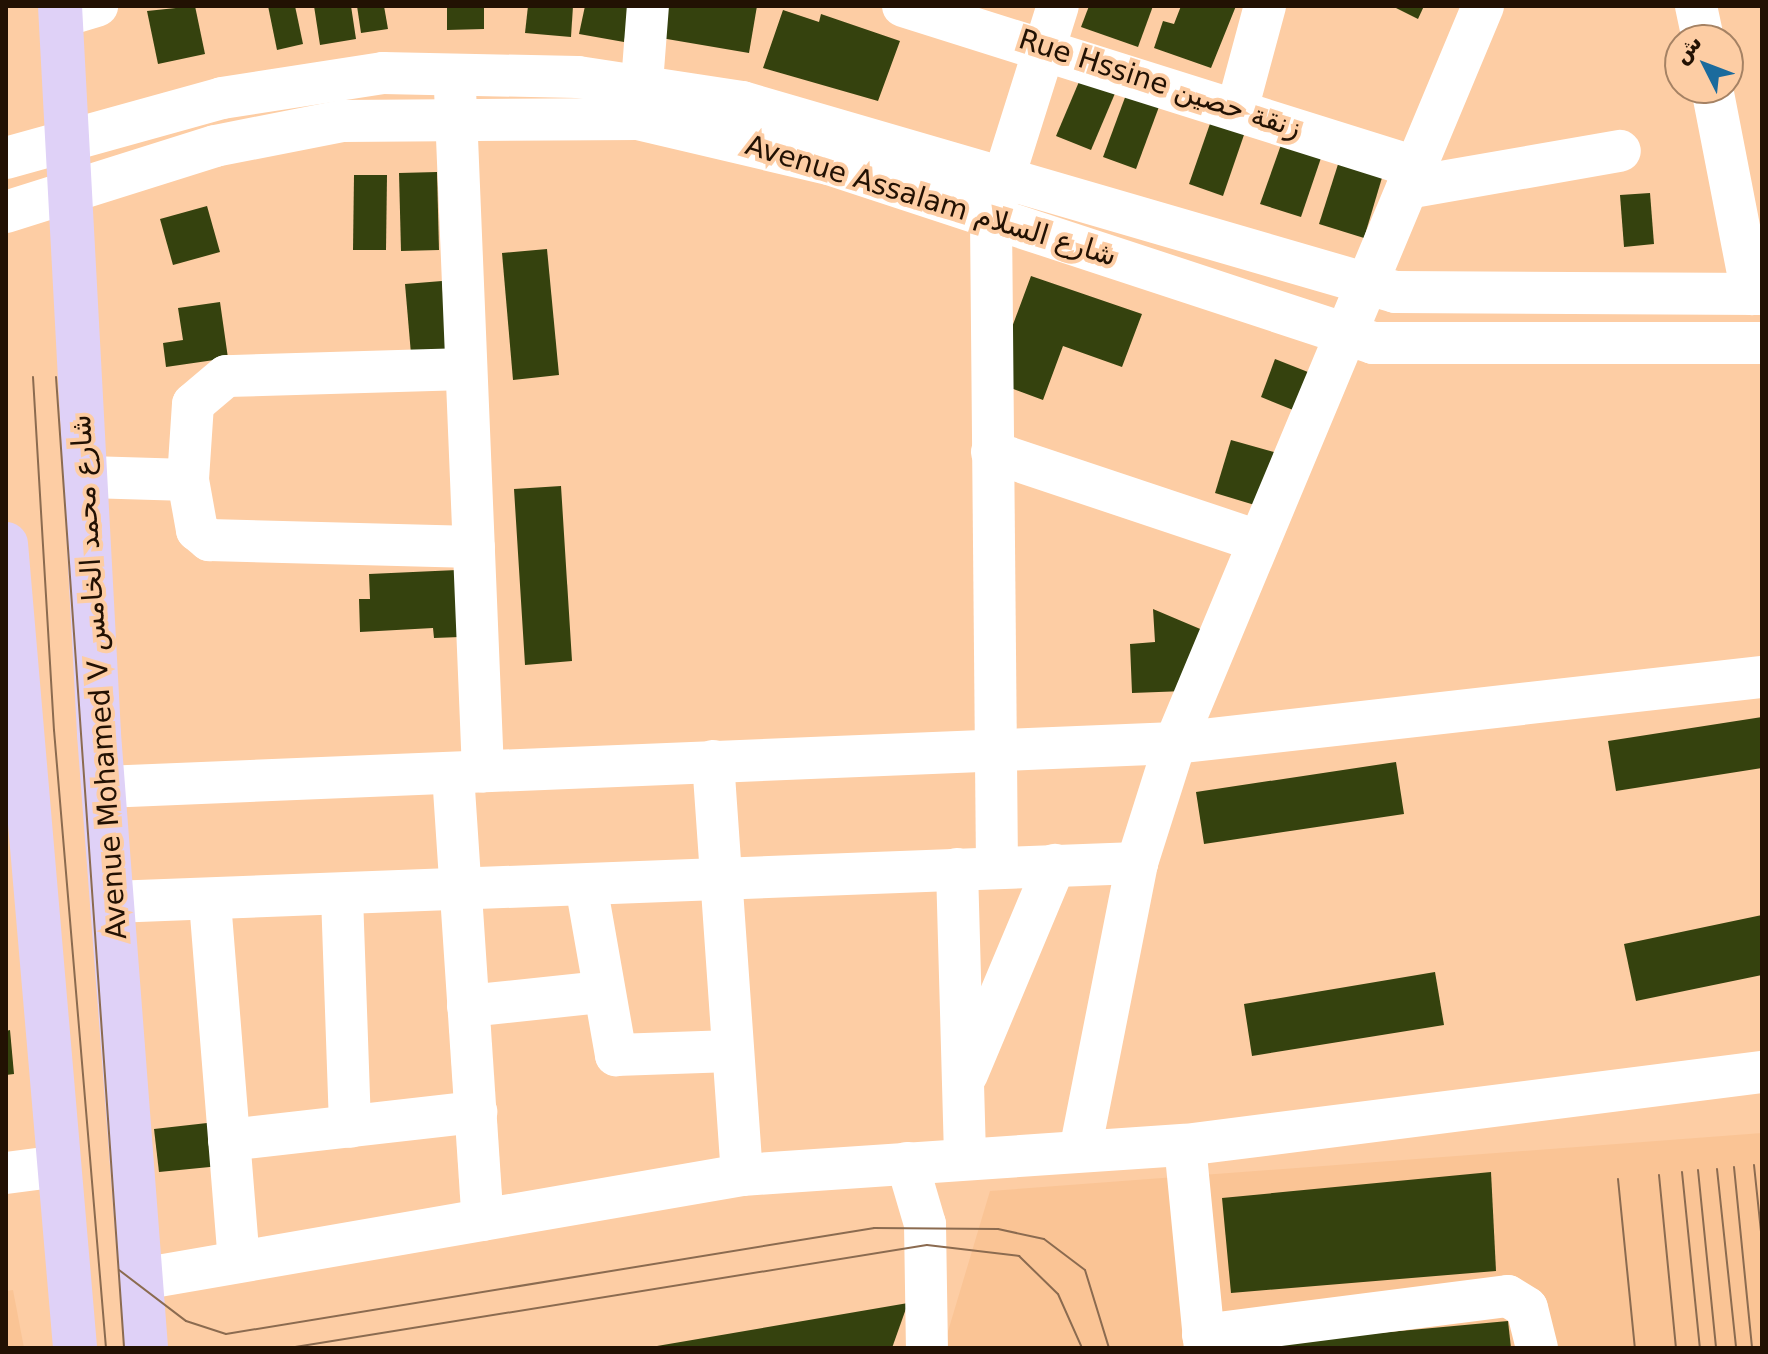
<!DOCTYPE html>
<html>
<head>
<meta charset="utf-8">
<style>
  body { margin:0 }
  #map { position:relative; width:1768px; height:1354px; overflow:hidden; background:#fdcda4; font-family:"DejaVu Sans",Cairo,sans-serif }
  div>[style] { position:absolute }
  .built>* { inset:0; background:#fac495 }
  .building>* { inset:0; background:#35420e }
  .minor>* { height:42px; margin:-21px; padding:0 21px; transform-origin:21px; border-radius:21px; background:#fff }
  .major>* { height:44px; margin:-22px; padding:0 22px; transform-origin:22px; border-radius:22px; background:#dfd1f7 }
  .tram>* { height:2px; margin:-1px; padding:0 1px; transform-origin:1px; border-radius:1px; background:#8b6b50 }
  span { translate:-50% -50%; white-space:nowrap; text-align:center; line-height:1.15; -webkit-text-stroke:8px #fdcda4; paint-order:stroke }
  .street-label { font-size:28px; color:#221103 }
  .frame { position:absolute; inset:0; border:8px solid #221103; pointer-events:none }
  .north { position:absolute; left:1664px; top:24px; width:80px; height:80px; box-sizing:border-box; background:#fdcda4; border:2px solid #a58264; border-radius:50%; rotate:312deg; font-size:22px; font-weight:700; line-height:32px; text-align:center; color:#221103 }
  .north::after { content:''; display:block; margin:auto; width:28px; height:36px; background:#1b6b9d; clip-path:polygon(50% 0,100% 100%,50% 72%,0 100%) }
</style>
</head>
<body>
<div id="map">
  <div class="built">
    <div style="clip-path:polygon(1762px 1133px,1762px 1348px,943px 1348px,990px 1191px)"></div>
    <div style="clip-path:polygon(13px 1290px,24px 1348px,6px 1348px,6px 1291px)"></div>
  </div>
  <div class="building">
    <div style="clip-path:polygon(195px 6px,205px 54px,158px 64px,147px 11px)"></div>
    <div style="clip-path:polygon(268px 6px,295px 6px,303px 44px,277px 50px)"></div>
    <div style="clip-path:polygon(314px 6px,351px 6px,356px 39px,320px 45px)"></div>
    <div style="clip-path:polygon(357px 6px,384px 6px,388px 29px,361px 33px)"></div>
    <div style="clip-path:polygon(447px 6px,484px 6px,484px 29px,447px 30px)"></div>
    <div style="clip-path:polygon(528px 6px,573px 6px,571px 37px,525px 33px)"></div>
    <div style="clip-path:polygon(585px 6px,632px 6px,624px 42px,579px 34px)"></div>
    <div style="clip-path:polygon(663px 6px,757px 6px,749px 53px,661px 38px)"></div>
    <div style="clip-path:polygon(1089px 6px,1153px 6px,1138px 47px,1081px 27px)"></div>
    <div style="clip-path:polygon(1181px 6px,1236px 6px,1211px 68px,1154px 48px,1163px 21px,1174px 24px)"></div>
    <div style="clip-path:polygon(1392px 6px,1424px 6px,1418px 19px)"></div>
    <div style="clip-path:polygon(783px 10px,819px 22px,821px 14px,900px 41px,878px 101px,763px 68px)"></div>
    <div style="clip-path:polygon(1081px 77px,1116px 91px,1091px 150px,1056px 136px)"></div>
    <div style="clip-path:polygon(1127px 92px,1160px 104px,1136px 169px,1103px 157px)"></div>
    <div style="clip-path:polygon(1212px 118px,1246px 129px,1223px 196px,1189px 184px)"></div>
    <div style="clip-path:polygon(1282px 142px,1322px 155px,1301px 217px,1260px 204px)"></div>
    <div style="clip-path:polygon(1340px 158px,1384px 171px,1364px 238px,1319px 224px)"></div>
    <div style="clip-path:polygon(437px 172px,439px 250px,401px 251px,399px 173px)"></div>
    <div style="clip-path:polygon(354px 175px,387px 175px,386px 250px,353px 250px)"></div>
    <div style="clip-path:polygon(1650px 193px,1654px 244px,1624px 247px,1620px 195px)"></div>
    <div style="clip-path:polygon(207px 206px,220px 252px,173px 265px,160px 219px)"></div>
    <div style="clip-path:polygon(547px 249px,559px 375px,513px 380px,502px 253px)"></div>
    <div style="clip-path:polygon(1031px 276px,1142px 314px,1122px 367px,1063px 346px,1043px 400px,992px 381px)"></div>
    <div style="clip-path:polygon(442px 281px,448px 351px,411px 354px,405px 284px)"></div>
    <div style="clip-path:polygon(220px 302px,228px 358px,166px 367px,163px 343px,183px 340px,178px 308px)"></div>
    <div style="clip-path:polygon(1275px 359px,1313px 374px,1298px 412px,1261px 397px)"></div>
    <div style="clip-path:polygon(1231px 440px,1274px 452px,1258px 506px,1215px 493px)"></div>
    <div style="clip-path:polygon(561px 486px,572px 661px,525px 665px,514px 489px)"></div>
    <div style="clip-path:polygon(457px 570px,460px 637px,434px 638px,433px 628px,360px 632px,359px 599px,370px 599px,369px 574px)"></div>
    <div style="clip-path:polygon(1153px 609px,1205px 631px,1185px 691px,1132px 693px,1130px 644px,1155px 642px)"></div>
    <div style="clip-path:polygon(1762px 717px,1762px 768px,1616px 791px,1608px 741px)"></div>
    <div style="clip-path:polygon(1396px 762px,1404px 814px,1204px 844px,1196px 792px)"></div>
    <div style="clip-path:polygon(1762px 915px,1762px 975px,1636px 1001px,1624px 944px)"></div>
    <div style="clip-path:polygon(1435px 972px,1444px 1025px,1252px 1056px,1244px 1004px)"></div>
    <div style="clip-path:polygon(10px 1030px,14px 1074px,6px 1075px,6px 1031px)"></div>
    <div style="clip-path:polygon(216px 1122px,220px 1166px,159px 1172px,154px 1129px)"></div>
    <div style="clip-path:polygon(1491px 1172px,1496px 1271px,1231px 1293px,1222px 1198px)"></div>
    <div style="clip-path:polygon(908px 1303px,892px 1348px,657px 1348px,657px 1346px)"></div>
    <div style="clip-path:polygon(1508px 1321px,1511px 1348px,1238px 1348px,1238px 1346px)"></div>
  </div>
  <div class="minor">
    <div style="left:903px;top:6px;width:537px;rotate:17.46deg"></div>
    <div style="left:1696px;top:6px;width:35px;rotate:78deg"></div>
    <div style="left:60px;top:17px;width:39px;rotate:-17deg"></div>
    <div style="left:1712px;top:88px;width:210px;rotate:79deg"></div>
    <div style="left:455px;top:89px;width:683px;rotate:87.65deg"></div>
    <div style="left:1238px;top:106px;width:104px;rotate:-74.9deg"></div>
    <div style="left:640px;top:109px;width:103px;rotate:-85.6deg"></div>
    <div style="left:6px;top:158px;width:224px;rotate:-15.5deg"></div>
    <div style="left:222px;top:98px;width:163px;rotate:-8.8deg"></div>
    <div style="left:383px;top:73px;width:195px;rotate:1.2deg"></div>
    <div style="left:578px;top:77px;width:166px;rotate:8.7deg"></div>
    <div style="left:742px;top:102px;width:680px;rotate:16.22deg"></div>
    <div style="left:1395px;top:292px;width:367px;rotate:0.3deg"></div>
    <div style="left:1407px;top:188px;width:216px;rotate:-9.9deg"></div>
    <div style="left:6px;top:212px;width:219px;rotate:-17.5deg"></div>
    <div style="left:215px;top:146px;width:129px;rotate:-11.1deg"></div>
    <div style="left:342px;top:121px;width:296px;rotate:-0.4deg"></div>
    <div style="left:638px;top:119px;width:196px;rotate:13.3deg"></div>
    <div style="left:829px;top:164px;width:573px;rotate:18.21deg"></div>
    <div style="left:1373px;top:343px;width:389px"></div>
    <div style="left:466px;top:369px;width:240px;rotate:178.3deg"></div>
    <div style="left:226px;top:376px;width:43px;rotate:139.7deg"></div>
    <div style="left:193px;top:404px;width:76px;rotate:93.8deg"></div>
    <div style="left:188px;top:480px;width:51px;rotate:79.8deg"></div>
    <div style="left:197px;top:530px;width:16px;rotate:40deg"></div>
    <div style="left:209px;top:540px;width:265px;rotate:1.5deg"></div>
    <div style="left:992px;top:452px;width:280px;rotate:18.5deg"></div>
    <div style="left:88px;top:477px;width:100px;rotate:1.7deg"></div>
    <div style="left:713px;top:761px;width:415px;rotate:86deg"></div>
    <div style="left:453px;top:774px;width:447px;rotate:86.2deg"></div>
    <div style="left:104px;top:787px;width:1072px;rotate:-2.35deg"></div>
    <div style="left:1175px;top:743px;width:591px;rotate:-6.42deg"></div>
    <div style="left:997px;top:868px;width:650px;rotate:-90.53deg"></div>
    <div style="left:991px;top:218px;width:222px;rotate:-72.5deg"></div>
    <div style="left:957px;top:869px;width:290px;rotate:88.4deg"></div>
    <div style="left:586px;top:885px;width:173px;rotate:80deg"></div>
    <div style="left:616px;top:1055px;width:115px;rotate:-2deg"></div>
    <div style="left:342px;top:896px;width:231px;rotate:88deg"></div>
    <div style="left:112px;top:902px;width:1026px;rotate:-2.18deg"></div>
    <div style="left:210px;top:902px;width:358px;rotate:85.4deg"></div>
    <div style="left:468px;top:1006px;width:135px;rotate:-6deg"></div>
    <div style="left:967px;top:1074px;width:227px;rotate:-67.2deg"></div>
    <div style="left:229px;top:1140px;width:249px;rotate:-6.5deg"></div>
    <div style="left:1185px;top:1145px;width:204px;rotate:84.4deg"></div>
    <div style="left:1080px;top:1151px;width:294px;rotate:-78.8deg"></div>
    <div style="left:1137px;top:863px;width:126px;rotate:-72.4deg"></div>
    <div style="left:1175px;top:743px;width:799px;rotate:-67.32deg"></div>
    <div style="left:907px;top:1163px;width:64px;rotate:73.6deg"></div>
    <div style="left:925px;top:1224px;width:124px;rotate:89.1deg"></div>
    <div style="left:6px;top:1173px;width:54px;rotate:-7.4deg"></div>
    <div style="left:141px;top:1279px;width:610px;rotate:-9.82deg"></div>
    <div style="left:742px;top:1175px;width:444px;rotate:-3.9deg"></div>
    <div style="left:1185px;top:1145px;width:582px;rotate:-7.21deg"></div>
    <div style="left:1203px;top:1335px;width:307px;rotate:-7.3deg"></div>
    <div style="left:1508px;top:1296px;width:22px;rotate:32deg"></div>
    <div style="left:1527px;top:1308px;width:41px;rotate:76deg"></div>
  </div>
  <div class="major">
    <div style="left:60px;top:6px;width:729px;rotate:86.93deg"></div>
    <div style="left:99px;top:734px;width:616px;rotate:85.62deg"></div>
    <div style="left:6px;top:544px;width:807px;rotate:85.09deg"></div>
  </div>
  <div class="tram">
    <div style="left:33px;top:377px;width:354px;rotate:86.6deg"></div>
    <div style="left:54px;top:730px;width:620px;rotate:85.19deg"></div>
    <div style="left:56px;top:377px;width:973px;rotate:85.99deg"></div>
    <div style="left:1754px;top:1165px;width:76px;rotate:84deg"></div>
    <div style="left:1734px;top:1167px;width:182px;rotate:84.3deg"></div>
    <div style="left:1717px;top:1169px;width:180px;rotate:83.9deg"></div>
    <div style="left:1698px;top:1170px;width:179px;rotate:84.2deg"></div>
    <div style="left:1682px;top:1172px;width:177px;rotate:84.2deg"></div>
    <div style="left:1659px;top:1175px;width:174px;rotate:84.4deg"></div>
    <div style="left:1618px;top:1179px;width:170px;rotate:84.3deg"></div>
    <div style="left:119px;top:1270px;width:84px;rotate:37.3deg"></div>
    <div style="left:186px;top:1321px;width:42px;rotate:18deg"></div>
    <div style="left:226px;top:1334px;width:657px;rotate:-9.29deg"></div>
    <div style="left:874px;top:1228px;width:124px;rotate:0.5deg"></div>
    <div style="left:998px;top:1229px;width:47px;rotate:12.3deg"></div>
    <div style="left:1044px;top:1239px;width:51px;rotate:37.1deg"></div>
    <div style="left:1085px;top:1270px;width:82px;rotate:72.9deg"></div>
    <div style="left:289px;top:1348px;width:646px;rotate:-9.17deg"></div>
    <div style="left:927px;top:1245px;width:93px;rotate:6.8deg"></div>
    <div style="left:1019px;top:1256px;width:54px;rotate:44.3deg"></div>
    <div style="left:1058px;top:1294px;width:59px;rotate:66deg"></div>
  </div>
  <div class="street-label">
    <span style="left:1160px;top:84px;rotate:18deg">Rue Hssine زنقة حصين</span>
    <span style="left:931px;top:201px;rotate:17deg">Avenue Assalam شارع السلام</span>
    <span style="left:99px;top:677px;rotate:-94deg">Avenue Mohamed V شارع محمد الخامس</span>
  </div>
  <div class="frame"></div>
  <div class="north">ش</div>
</div>
</body>
</html>
